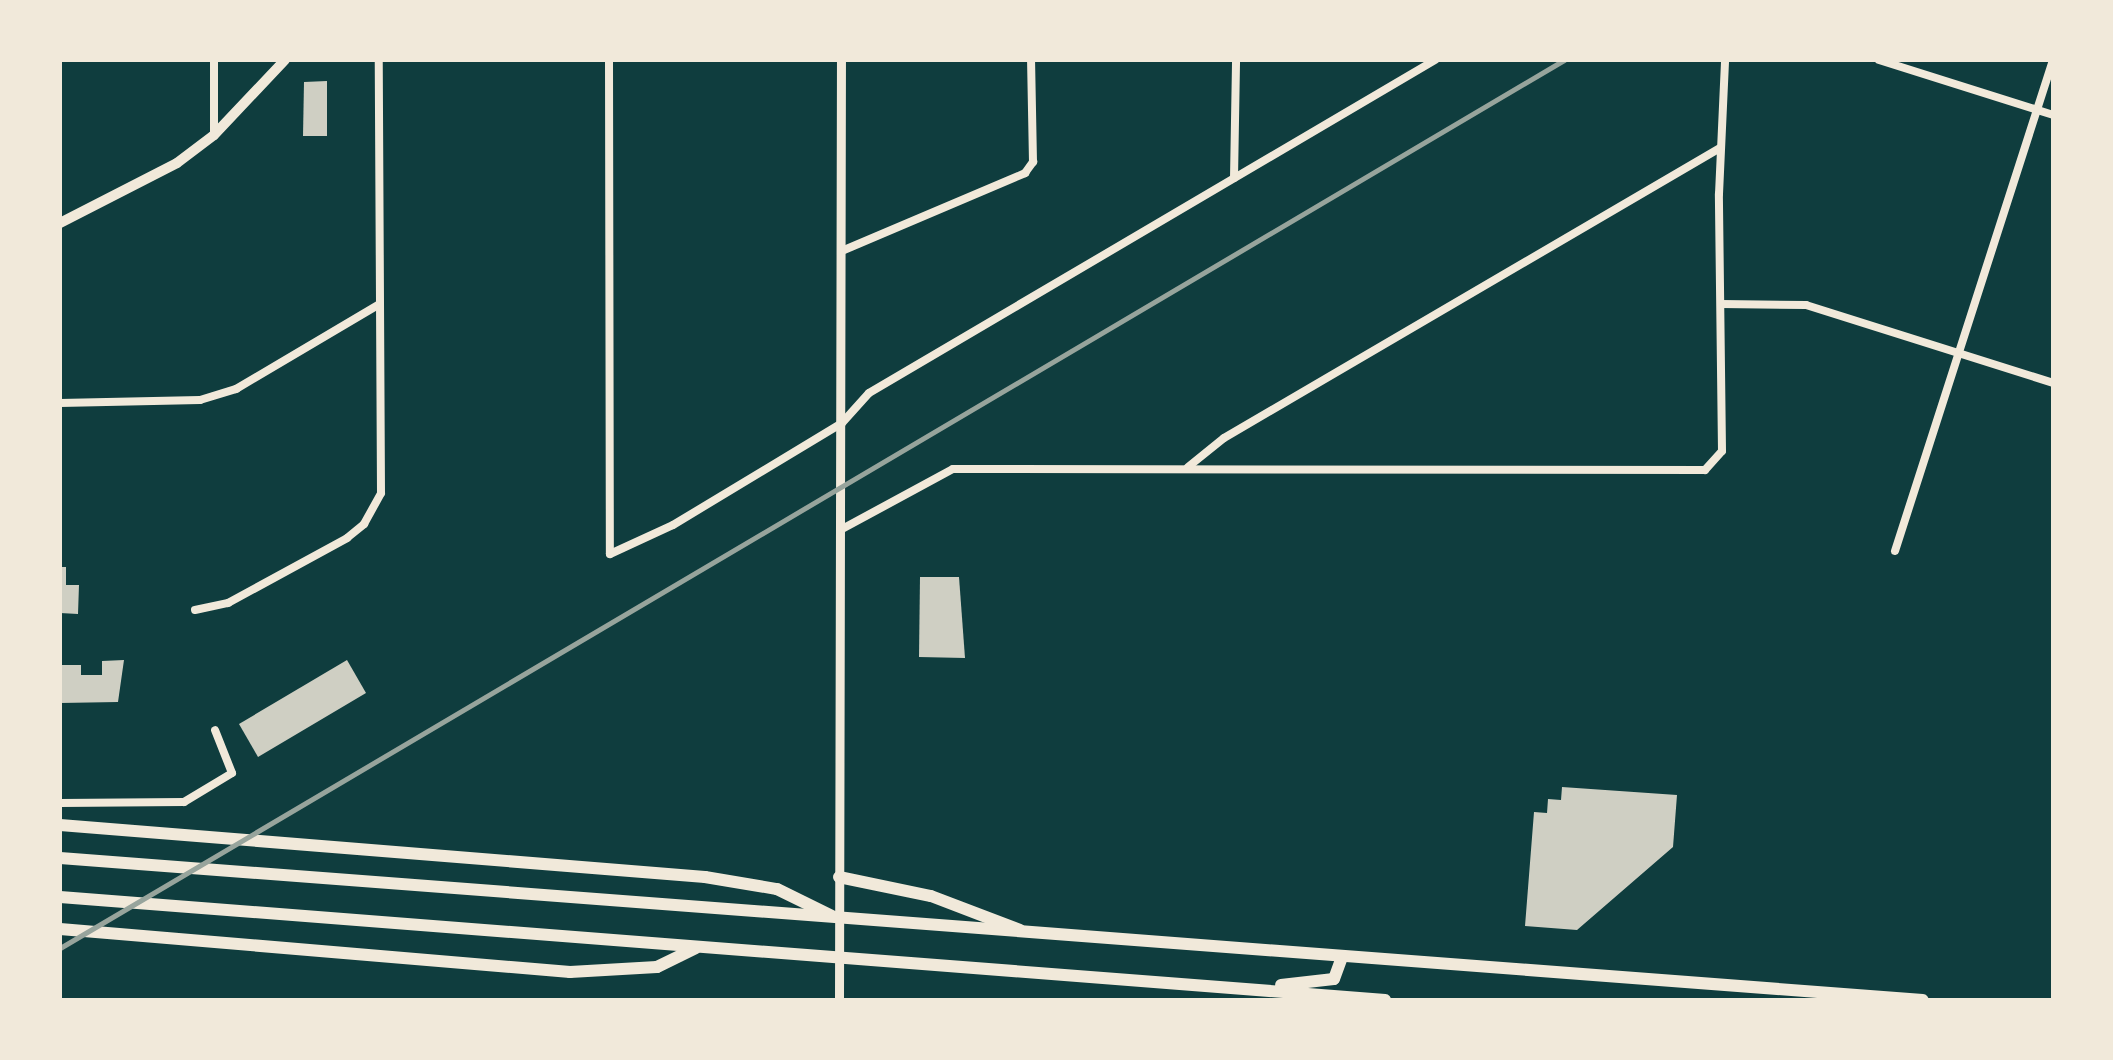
<!DOCTYPE html>
<html>
<head>
<meta charset="utf-8">
<style>
  body { margin:0 }
  #map { position:relative; width:2113px; height:1060px; overflow:hidden; background:#0f3d3e; font-family:"Nunito Sans",sans-serif }
  div>[style] { position:absolute }
  .building>* { inset:0; background:#cfcfc3 }
  .minor>* { height:8px; margin:-4px; padding:0 4px; transform-origin:4px; border-radius:4px; background:#f1e9da }
  .tertiary>* { height:9px; margin:-4.5px; padding:0 4.5px; transform-origin:4.5px; border-radius:4.5px; background:#f1e9da }
  .secondary>* { height:10px; margin:-5px; padding:0 5px; transform-origin:5px; border-radius:5px; background:#f1e9da }
  .trunk>* { height:12px; margin:-6px; padding:0 6px; transform-origin:6px; border-radius:6px; background:#f1e9da }
  .rail>* { height:5px; margin:-2.5px; padding:0 2.5px; transform-origin:2.5px; border-radius:2.5px; background:#97a49c }
  span { translate:-50% -50%; white-space:nowrap; text-align:center; line-height:1.15; -webkit-text-stroke:8px #f1e9da; paint-order:stroke }
  .frame { position:absolute; inset:0; border:62px solid #f1e9da; pointer-events:none }
</style>
</head>
<body>
<div id="map">
  <div class="building">
    <div style="clip-path:polygon(327px 81px,327px 136px,303px 136px,304px 82px)"></div>
    <div style="clip-path:polygon(60px 567px,66px 567px,66px 585px,79px 585px,78px 614px,60px 613px)"></div>
    <div style="clip-path:polygon(920px 577px,959px 577px,965px 658px,919px 657px)"></div>
    <div style="clip-path:polygon(124px 660px,118px 702px,60px 703px,60px 665px,81px 665px,81px 675px,102px 675px,102px 661px)"></div>
    <div style="clip-path:polygon(347px 660px,366px 693px,258px 757px,239px 724px)"></div>
    <div style="clip-path:polygon(1562px 787px,1677px 795px,1673px 847px,1577px 930px,1525px 926px,1534px 812px,1547px 813px,1548px 799px,1561px 800px)"></div>
  </div>
  <div class="minor">
    <div style="left:214px;top:60px;width:75px;rotate:90deg"></div>
    <div style="left:609px;top:60px;width:494px;rotate:89.9deg"></div>
    <div style="left:610px;top:554px;width:69px;rotate:-24.7deg"></div>
    <div style="left:673px;top:525px;width:197px;rotate:-31.1deg"></div>
    <div style="left:842px;top:423px;width:40px;rotate:-48deg"></div>
    <div style="left:869px;top:393px;width:657px;rotate:-30.47deg"></div>
    <div style="left:1879px;top:60px;width:182px;rotate:17.5deg"></div>
    <div style="left:1234px;top:178px;width:118px;rotate:-89deg"></div>
    <div style="left:844px;top:250px;width:197px;rotate:-23deg"></div>
    <div style="left:1025px;top:173px;width:14px;rotate:-54deg"></div>
    <div style="left:1033px;top:162px;width:102px;rotate:-91.1deg"></div>
    <div style="left:1721px;top:304px;width:85px;rotate:0.7deg"></div>
    <div style="left:1806px;top:305px;width:259px;rotate:17.5deg"></div>
    <div style="left:60px;top:403px;width:140px;rotate:-1.2deg"></div>
    <div style="left:200px;top:400px;width:38px;rotate:-17deg"></div>
    <div style="left:236px;top:389px;width:165px;rotate:-30.6deg"></div>
    <div style="left:1188px;top:467px;width:46px;rotate:-38.9deg"></div>
    <div style="left:1224px;top:438px;width:575px;rotate:-30.31deg"></div>
    <div style="left:842px;top:529px;width:126px;rotate:-28.4deg"></div>
    <div style="left:953px;top:469px;width:752px;rotate:0.08deg"></div>
    <div style="left:1705px;top:470px;width:25px;rotate:-48deg"></div>
    <div style="left:1722px;top:451px;width:257px;rotate:-90.7deg"></div>
    <div style="left:1719px;top:194px;width:134px;rotate:-87.4deg"></div>
    <div style="left:1895px;top:551px;width:516px;rotate:-72.16deg"></div>
    <div style="left:195px;top:610px;width:34px;rotate:-12deg"></div>
    <div style="left:228px;top:603px;width:136px;rotate:-28.6deg"></div>
    <div style="left:347px;top:538px;width:22px;rotate:-39deg"></div>
    <div style="left:364px;top:524px;width:35px;rotate:-61deg"></div>
    <div style="left:381px;top:493px;width:433px;rotate:-90.3deg"></div>
    <div style="left:60px;top:803px;width:124px;rotate:-0.5deg"></div>
    <div style="left:184px;top:802px;width:56px;rotate:-31.1deg"></div>
    <div style="left:232px;top:773px;width:46px;rotate:-111.6deg"></div>
  </div>
  <div class="tertiary">
    <div style="left:839px;top:1000px;width:940px;rotate:-89.88deg"></div>
  </div>
  <div class="secondary">
    <div style="left:60px;top:223px;width:131px;rotate:-27.1deg"></div>
    <div style="left:177px;top:163px;width:46px;rotate:-37.1deg"></div>
    <div style="left:214px;top:135px;width:103px;rotate:-46.6deg"></div>
  </div>
  <div class="trunk">
    <div style="left:60px;top:825px;width:647px;rotate:4.61deg"></div>
    <div style="left:705px;top:877px;width:73px;rotate:9.5deg"></div>
    <div style="left:777px;top:889px;width:61px;rotate:26.1deg"></div>
    <div style="left:60px;top:858px;width:1868px;rotate:4.36deg"></div>
    <div style="left:839px;top:877px;width:94px;rotate:11.7deg"></div>
    <div style="left:931px;top:896px;width:95px;rotate:20.9deg"></div>
    <div style="left:60px;top:897px;width:1329px;rotate:4.44deg"></div>
    <div style="left:60px;top:929px;width:512px;rotate:4.82deg"></div>
    <div style="left:570px;top:972px;width:87px;rotate:-3.3deg"></div>
    <div style="left:657px;top:967px;width:43px;rotate:-26deg"></div>
    <div style="left:1281px;top:985px;width:53px;rotate:-6.5deg"></div>
    <div style="left:1334px;top:979px;width:23px;rotate:-70deg"></div>
  </div>
  <div class="rail">
    <div style="left:60px;top:948px;width:1747px;rotate:-30.56deg"></div>
  </div>
  <div class="frame"></div>
</div>
</body>
</html>
